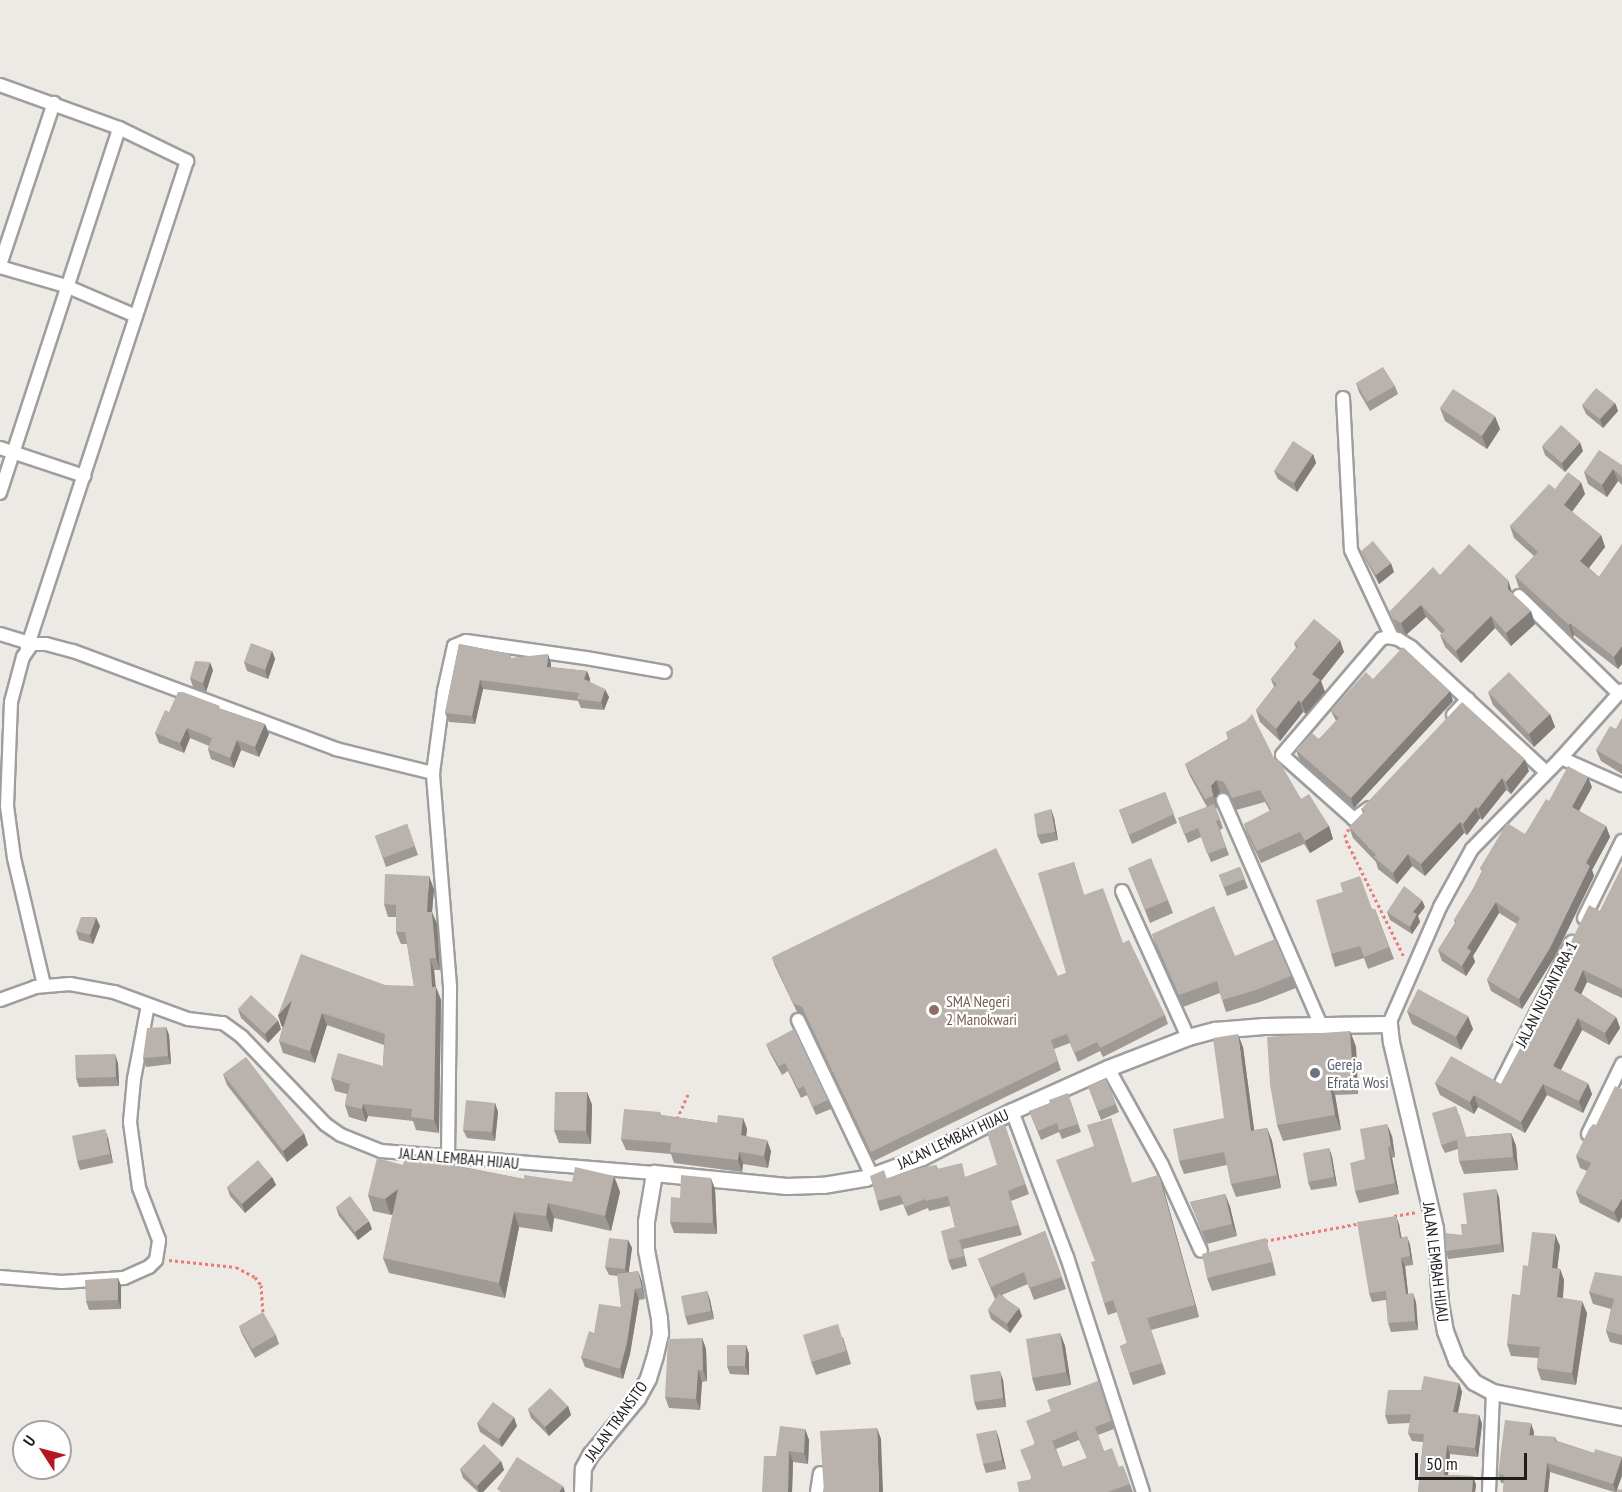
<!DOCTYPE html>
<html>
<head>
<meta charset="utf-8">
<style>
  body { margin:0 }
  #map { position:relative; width:1622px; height:1492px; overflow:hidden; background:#ede9e4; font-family:"PT Sans Narrow",sans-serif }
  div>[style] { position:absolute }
  .path>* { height:3px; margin-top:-1.5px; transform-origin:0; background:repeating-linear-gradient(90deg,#e97c78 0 3px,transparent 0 6px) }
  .roads { filter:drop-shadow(2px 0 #9e9e9e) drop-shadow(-2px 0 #9e9e9e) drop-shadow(0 2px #9e9e9e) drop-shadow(0 -2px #9e9e9e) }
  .minor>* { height:12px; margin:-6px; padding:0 6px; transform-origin:6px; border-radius:6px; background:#fff }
  .tertiary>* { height:15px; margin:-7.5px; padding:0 7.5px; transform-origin:7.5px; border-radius:7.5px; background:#fff }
  .wall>* { inset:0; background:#9f9995 }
  .shaded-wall>* { inset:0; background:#827d79 }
  .building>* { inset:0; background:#b9b2ad }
  .dots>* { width:16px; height:16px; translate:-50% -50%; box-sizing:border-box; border:3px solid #fff; border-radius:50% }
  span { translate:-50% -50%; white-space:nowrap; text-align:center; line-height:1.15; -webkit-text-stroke:4.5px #fff; paint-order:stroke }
  .street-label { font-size:16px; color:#1d1d1d }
  .education-label { font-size:16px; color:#785e54 }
  .left { translate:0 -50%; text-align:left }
  .worship-label { font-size:16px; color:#5b616d }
  .north { position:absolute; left:12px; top:1420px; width:60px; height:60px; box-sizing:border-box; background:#fff; border:2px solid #a5a5a5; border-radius:50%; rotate:306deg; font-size:16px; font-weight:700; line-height:24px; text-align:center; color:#1d1d1d }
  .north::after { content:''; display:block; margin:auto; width:21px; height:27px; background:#b21722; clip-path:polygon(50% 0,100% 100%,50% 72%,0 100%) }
  .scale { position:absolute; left:1415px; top:1453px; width:112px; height:27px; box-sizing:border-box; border:3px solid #1d1d1d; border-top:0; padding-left:8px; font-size:18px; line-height:21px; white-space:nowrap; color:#1d1d1d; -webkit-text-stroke:4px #fff; paint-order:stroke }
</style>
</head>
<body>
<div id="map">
  <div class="path">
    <div style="left:1349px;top:829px;width:6px;rotate:129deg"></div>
    <div style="left:1345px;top:834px;width:6px;rotate:81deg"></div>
    <div style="left:1346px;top:840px;width:131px;rotate:63.6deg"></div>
    <div style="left:677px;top:1119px;width:30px;rotate:-66deg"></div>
    <div style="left:1394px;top:1216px;width:23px;rotate:-10deg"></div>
    <div style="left:1265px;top:1241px;width:98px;rotate:-10.6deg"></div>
    <div style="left:169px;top:1260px;width:67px;rotate:6deg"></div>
    <div style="left:236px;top:1267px;width:21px;rotate:28deg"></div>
    <div style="left:255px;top:1277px;width:10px;rotate:53deg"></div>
    <div style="left:261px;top:1285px;width:27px;rotate:86deg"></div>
  </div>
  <div class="roads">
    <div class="minor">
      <div style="left:0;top:85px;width:127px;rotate:19.9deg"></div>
      <div style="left:119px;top:128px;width:76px;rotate:25.9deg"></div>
      <div style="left:187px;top:161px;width:513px;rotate:108.19deg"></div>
      <div style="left:0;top:265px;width:171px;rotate:-71.6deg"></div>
      <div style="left:0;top:267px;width:69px;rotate:16.1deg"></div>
      <div style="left:66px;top:286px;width:76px;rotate:23.2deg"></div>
      <div style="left:1343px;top:398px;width:152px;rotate:87deg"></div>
      <div style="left:1351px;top:550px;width:96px;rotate:64.8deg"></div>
      <div style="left:0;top:448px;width:89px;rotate:18.4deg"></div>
      <div style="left:0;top:493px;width:384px;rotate:-71.9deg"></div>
      <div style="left:1519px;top:596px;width:140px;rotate:44.4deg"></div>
      <div style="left:0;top:634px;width:30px;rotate:17deg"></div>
      <div style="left:1453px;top:715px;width:22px;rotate:-47deg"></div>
      <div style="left:1561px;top:758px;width:67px;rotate:23.9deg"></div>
      <div style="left:1223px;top:800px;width:245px;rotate:66.5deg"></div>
      <div style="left:1369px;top:808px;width:19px;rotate:144deg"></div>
      <div style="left:1354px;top:819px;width:96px;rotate:-138.4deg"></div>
      <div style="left:1282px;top:755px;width:153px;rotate:-49.5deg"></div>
      <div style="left:1381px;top:639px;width:6px;rotate:-18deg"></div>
      <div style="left:1387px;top:637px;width:11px;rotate:10deg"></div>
      <div style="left:1398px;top:639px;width:15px;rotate:32deg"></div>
      <div style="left:1411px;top:647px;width:184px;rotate:42.8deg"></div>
      <div style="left:1122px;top:891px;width:160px;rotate:65.7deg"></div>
      <div style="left:1584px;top:918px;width:86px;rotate:-63.7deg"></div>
      <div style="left:44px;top:985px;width:130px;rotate:-103.3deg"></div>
      <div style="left:14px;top:858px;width:52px;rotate:-97.7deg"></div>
      <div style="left:7px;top:806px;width:104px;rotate:-87.8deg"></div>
      <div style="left:11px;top:702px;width:47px;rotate:-75.1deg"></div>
      <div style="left:23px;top:657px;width:16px;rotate:-55deg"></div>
      <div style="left:32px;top:644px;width:14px"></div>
      <div style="left:46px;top:644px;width:28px;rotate:15deg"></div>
      <div style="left:73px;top:651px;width:281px;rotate:20.4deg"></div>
      <div style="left:336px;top:749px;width:100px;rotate:13.9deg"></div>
      <div style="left:0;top:1000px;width:37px;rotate:-20deg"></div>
      <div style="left:35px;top:987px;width:35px;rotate:-5deg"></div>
      <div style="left:70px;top:984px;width:45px;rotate:10.3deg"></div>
      <div style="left:114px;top:992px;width:79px;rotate:20deg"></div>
      <div style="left:188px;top:1019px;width:35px;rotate:7deg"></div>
      <div style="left:223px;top:1023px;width:24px;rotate:36deg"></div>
      <div style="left:242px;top:1037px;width:120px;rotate:46.3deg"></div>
      <div style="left:325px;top:1124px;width:19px;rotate:35deg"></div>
      <div style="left:341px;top:1135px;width:43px;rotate:21.8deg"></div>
      <div style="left:381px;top:1151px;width:274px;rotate:4.6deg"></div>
      <div style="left:798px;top:1020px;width:173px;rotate:64.6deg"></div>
      <div style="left:1389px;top:1024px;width:128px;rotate:-66.4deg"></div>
      <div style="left:1440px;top:907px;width:66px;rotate:-61.1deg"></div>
      <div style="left:1472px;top:849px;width:127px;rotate:-45.6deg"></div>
      <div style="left:1561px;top:758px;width:91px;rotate:-48.1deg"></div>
      <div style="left:1108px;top:1068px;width:111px;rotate:60.9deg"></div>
      <div style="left:1162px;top:1165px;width:94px;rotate:65.6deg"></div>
      <div style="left:1501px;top:1083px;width:158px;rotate:-63.3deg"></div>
      <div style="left:1012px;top:1111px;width:156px;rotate:69.4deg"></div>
      <div style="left:1067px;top:1257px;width:247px;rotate:72.1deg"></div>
      <div style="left:1588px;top:1134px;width:78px;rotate:-64.1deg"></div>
      <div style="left:448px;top:1157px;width:171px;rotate:-89.3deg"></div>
      <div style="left:450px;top:986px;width:214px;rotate:-94.6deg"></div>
      <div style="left:433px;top:773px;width:83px;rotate:-82.4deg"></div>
      <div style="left:444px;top:691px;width:46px;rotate:-77.5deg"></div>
      <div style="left:454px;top:646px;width:13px;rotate:-23deg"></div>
      <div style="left:466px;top:641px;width:121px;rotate:8.1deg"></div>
      <div style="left:586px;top:658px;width:80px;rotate:10deg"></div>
      <div style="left:0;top:1277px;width:62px;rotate:4.6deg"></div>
      <div style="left:62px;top:1282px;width:62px;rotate:-3.7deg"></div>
      <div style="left:124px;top:1278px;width:27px;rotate:-24deg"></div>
      <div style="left:149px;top:1267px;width:10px;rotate:-45deg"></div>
      <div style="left:156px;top:1260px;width:20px;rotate:-81deg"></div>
      <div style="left:159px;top:1240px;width:56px;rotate:-111deg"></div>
      <div style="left:139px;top:1188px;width:67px;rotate:-97.8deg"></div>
      <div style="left:130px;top:1122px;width:43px;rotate:-84.7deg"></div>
      <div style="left:134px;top:1079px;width:75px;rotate:-79.3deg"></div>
      <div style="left:817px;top:1492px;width:19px;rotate:-81deg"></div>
      <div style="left:1489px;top:1492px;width:100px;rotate:-87.7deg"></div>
    </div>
    <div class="tertiary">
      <div style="left:582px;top:1492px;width:24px;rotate:-88deg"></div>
      <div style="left:583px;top:1468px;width:15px;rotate:-62deg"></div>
      <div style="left:590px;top:1455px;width:74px;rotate:-50.5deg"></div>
      <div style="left:637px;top:1398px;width:23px;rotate:-61deg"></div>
      <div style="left:648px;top:1378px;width:24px;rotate:-73deg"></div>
      <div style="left:655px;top:1355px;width:23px;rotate:-77deg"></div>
      <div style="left:660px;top:1333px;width:15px;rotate:-94deg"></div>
      <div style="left:659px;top:1318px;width:69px;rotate:-100.8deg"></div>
      <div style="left:646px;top:1250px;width:29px;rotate:-90deg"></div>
      <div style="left:646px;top:1221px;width:49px;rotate:-80.5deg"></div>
      <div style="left:654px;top:1173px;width:133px;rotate:5.6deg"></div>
      <div style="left:786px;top:1186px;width:37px;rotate:-2deg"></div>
      <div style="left:823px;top:1185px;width:43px;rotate:-9.5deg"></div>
      <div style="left:865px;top:1178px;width:61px;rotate:-20.2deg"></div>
      <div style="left:922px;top:1157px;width:101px;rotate:-27.1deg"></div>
      <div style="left:1012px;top:1111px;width:105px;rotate:-24.1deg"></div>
      <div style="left:1108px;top:1068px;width:86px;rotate:-21.2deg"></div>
      <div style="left:1188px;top:1037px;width:28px;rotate:-15deg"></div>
      <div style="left:1215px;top:1030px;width:49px;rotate:-4.7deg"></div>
      <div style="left:1264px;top:1026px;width:125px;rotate:-0.9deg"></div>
      <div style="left:1389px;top:1024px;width:18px;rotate:84deg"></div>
      <div style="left:1391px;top:1042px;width:191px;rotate:76.7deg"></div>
      <div style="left:1435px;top:1228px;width:75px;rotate:86.2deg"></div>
      <div style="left:1440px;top:1303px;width:28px;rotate:80deg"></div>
      <div style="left:1445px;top:1331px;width:31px;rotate:69deg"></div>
      <div style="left:1456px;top:1360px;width:28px;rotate:51deg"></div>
      <div style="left:1474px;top:1382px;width:21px;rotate:28deg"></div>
      <div style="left:1493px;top:1392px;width:131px;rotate:11deg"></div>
    </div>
  </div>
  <div class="wall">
    <div style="clip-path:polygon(1356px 383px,1395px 386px,1398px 394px,1370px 411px,1359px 392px)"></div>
    <div style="clip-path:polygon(1615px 403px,1618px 411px,1603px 428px,1586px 414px,1582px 405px)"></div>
    <div style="clip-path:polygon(1440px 408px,1500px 429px,1487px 449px,1445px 421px)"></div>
    <div style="clip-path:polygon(1542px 446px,1583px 451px,1565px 472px,1545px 455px)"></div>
    <div style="clip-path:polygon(1313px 454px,1316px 463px,1297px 492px,1278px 479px,1274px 471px)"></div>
    <div style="clip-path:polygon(1622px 465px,1622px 485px,1618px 481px,1607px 497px,1588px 484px,1584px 472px)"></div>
    <div style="clip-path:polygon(1555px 489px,1585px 494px,1572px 512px,1601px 535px,1605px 547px,1589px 568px,1599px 577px,1622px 544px,1622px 664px,1618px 669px,1574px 635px,1573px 637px,1519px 588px,1515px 576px,1534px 556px,1514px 538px,1510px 526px)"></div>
    <div style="clip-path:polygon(1361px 551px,1394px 572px,1379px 584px,1365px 559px)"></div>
    <div style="clip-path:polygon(1440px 575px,1512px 593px,1531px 611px,1535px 624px,1511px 646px,1495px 628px,1461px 663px,1445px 647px,1440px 635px,1442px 634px,1426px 617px,1406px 635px,1398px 631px,1390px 611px)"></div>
    <div style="clip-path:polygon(1294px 643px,1344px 652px,1321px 681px,1325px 692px,1306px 714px,1303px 712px,1280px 741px,1260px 722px,1256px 710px,1274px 687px,1271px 679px,1296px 648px)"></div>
    <div style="clip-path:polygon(459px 644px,510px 654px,511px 658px,551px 663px,551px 667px,587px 671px,590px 679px,590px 682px,609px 697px,604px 710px,581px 708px,578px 701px,483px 689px,475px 724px,449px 722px,445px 713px)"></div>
    <div style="clip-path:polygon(272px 651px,275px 659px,268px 679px,247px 671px,244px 662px)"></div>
    <div style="clip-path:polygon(213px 670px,206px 692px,193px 687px,190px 678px)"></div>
    <div style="clip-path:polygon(1373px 679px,1453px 701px,1354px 808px,1299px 759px,1296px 750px,1319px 739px,1336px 721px,1331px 711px)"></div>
    <div style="clip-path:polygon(1488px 692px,1550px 714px,1555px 727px,1534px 747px,1493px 705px)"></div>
    <div style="clip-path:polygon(221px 709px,265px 724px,269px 734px,259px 757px,241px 750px,234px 768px,211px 759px,208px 749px,209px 746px,190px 738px,184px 753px,159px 743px,155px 733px,169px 712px)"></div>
    <div style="clip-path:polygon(1622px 718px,1622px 774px,1601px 761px,1596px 750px,1616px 729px)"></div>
    <div style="clip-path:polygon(1226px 732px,1275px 760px,1301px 799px,1329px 826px,1333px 839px,1310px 853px,1304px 844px,1261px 863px,1248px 836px,1244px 824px,1270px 811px,1265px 802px,1236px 810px,1228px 794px,1220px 792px,1215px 798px,1217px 808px,1216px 809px,1223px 828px,1220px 830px,1229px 855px,1211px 862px,1201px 837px,1188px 843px,1178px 818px,1207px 807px,1190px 776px,1185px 764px,1228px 739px)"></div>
    <div style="clip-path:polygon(1529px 771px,1511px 794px,1506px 790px,1482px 820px,1480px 818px,1467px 835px,1464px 833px,1425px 876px,1412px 866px,1397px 884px,1378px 869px,1376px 862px,1353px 838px,1349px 827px,1363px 813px,1361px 809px)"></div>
    <div style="clip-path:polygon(1592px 787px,1579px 811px,1606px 826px,1610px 837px,1592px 870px,1594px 876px,1554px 958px,1522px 1009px,1491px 991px,1487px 980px,1517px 924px,1499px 913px,1473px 956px,1475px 962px,1466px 976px,1442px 961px,1438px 950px,1455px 923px,1454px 920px,1473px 889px,1482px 871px,1480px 868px,1525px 834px,1549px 801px)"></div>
    <div style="clip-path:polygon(1165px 792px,1177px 823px,1132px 844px,1119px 810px)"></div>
    <div style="clip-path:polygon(1051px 809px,1054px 818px,1058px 840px,1041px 844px,1037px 835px)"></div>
    <div style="clip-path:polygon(407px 824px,418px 855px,386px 867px,375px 836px)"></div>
    <div style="clip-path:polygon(1074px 862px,1084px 895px,1123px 943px,1165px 1015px,1168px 1024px,1103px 1057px,1100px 1051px,1078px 1062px,1070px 1043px,1054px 1049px,1061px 1070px,874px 1161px,805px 1016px,797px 1012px,775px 966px,772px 957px,1058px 976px,1066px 973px)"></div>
    <div style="clip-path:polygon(1240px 867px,1248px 888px,1227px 896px,1219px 875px)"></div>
    <div style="clip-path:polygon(1622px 867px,1622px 998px,1587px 982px,1581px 994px,1616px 1017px,1620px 1028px,1609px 1045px,1582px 1030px,1561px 1070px,1592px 1094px,1583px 1113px,1547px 1095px,1525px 1133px,1478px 1107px,1474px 1114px,1440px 1095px,1435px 1083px,1501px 1084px,1567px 961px,1565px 954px,1600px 911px)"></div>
    <div style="clip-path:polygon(1128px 868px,1168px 900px,1173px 913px,1150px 923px)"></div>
    <div style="clip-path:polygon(434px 889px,432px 912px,437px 924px,440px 970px,434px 970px,436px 987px,441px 1000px,439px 1133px,416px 1130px,413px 1121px,368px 1116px,366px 1122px,349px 1117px,345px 1105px,347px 1094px,335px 1091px,331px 1078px,383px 1066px,384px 1045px,327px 1025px,315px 1063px,283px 1053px,279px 1041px,283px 1026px,282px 1027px,278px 1015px,414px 986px,407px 944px,401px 944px,396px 932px,396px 917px,388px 917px,384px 904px)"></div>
    <div style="clip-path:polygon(1425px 907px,1418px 916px,1420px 922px,1412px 934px,1390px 920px,1387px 912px)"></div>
    <div style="clip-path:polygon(1372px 909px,1375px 909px,1394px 959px,1368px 969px,1364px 958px,1335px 967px,1331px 954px)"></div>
    <div style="clip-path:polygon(100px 926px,93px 944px,79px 940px,76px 931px)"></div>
    <div style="clip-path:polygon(1152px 934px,1235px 956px,1291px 976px,1296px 988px,1260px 1002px,1226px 1012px,1220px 993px,1183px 1007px,1156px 946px)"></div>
    <div style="clip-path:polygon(238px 1009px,281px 1029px,268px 1043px,241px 1018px)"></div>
    <div style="clip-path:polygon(1407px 1011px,1473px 1029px,1461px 1050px,1412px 1024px)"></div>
    <div style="clip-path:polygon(166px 1027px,169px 1035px,171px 1064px,146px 1067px,143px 1058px)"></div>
    <div style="clip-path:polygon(1350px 1031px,1356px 1047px,1358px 1094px,1335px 1095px,1341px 1130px,1283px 1141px,1277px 1125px)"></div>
    <div style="clip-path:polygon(766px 1044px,828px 1100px,831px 1109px,816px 1115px,807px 1095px,801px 1098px,788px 1071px,782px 1075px,770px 1053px)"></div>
    <div style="clip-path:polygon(1243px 1047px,1254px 1130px,1267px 1128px,1272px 1141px,1281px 1188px,1236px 1197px,1231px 1184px,1227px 1165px,1184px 1174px,1179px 1161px,1224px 1118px)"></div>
    <div style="clip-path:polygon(118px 1063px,119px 1086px,79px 1087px,76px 1078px)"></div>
    <div style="clip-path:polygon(223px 1074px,308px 1145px,287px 1162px,227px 1085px)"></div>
    <div style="clip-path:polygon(1106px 1079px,1119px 1112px,1101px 1120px,1088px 1086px)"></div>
    <div style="clip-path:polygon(587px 1092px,592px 1105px,591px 1144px,559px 1143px,554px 1130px)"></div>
    <div style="clip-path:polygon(1071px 1102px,1081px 1132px,1062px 1139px,1059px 1132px,1041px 1140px,1029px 1111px)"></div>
    <div style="clip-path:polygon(495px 1103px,498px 1112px,495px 1141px,467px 1138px,463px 1130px)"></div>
    <div style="clip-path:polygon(660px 1112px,661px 1115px,717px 1123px,743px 1118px,747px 1129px,746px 1136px,771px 1151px,768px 1168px,743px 1164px,742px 1172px,674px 1163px,671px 1154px,626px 1150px,621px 1139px)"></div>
    <div style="clip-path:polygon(1459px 1114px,1466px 1137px,1511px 1133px,1516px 1146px,1518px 1170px,1464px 1174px,1459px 1161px,1458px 1149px,1445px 1153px,1441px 1145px)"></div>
    <div style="clip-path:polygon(1111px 1118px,1132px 1183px,1159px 1175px,1163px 1187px,1199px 1317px,1151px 1330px,1166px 1374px,1133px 1385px,1120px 1346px,1127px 1343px,1117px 1312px,1108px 1315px,1104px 1303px,1095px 1261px,1094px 1146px)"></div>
    <div style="clip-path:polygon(1004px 1123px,1029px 1194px,1011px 1201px,1022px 1235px,963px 1249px,967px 1266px,952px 1270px,948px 1260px,955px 1227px,950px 1206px,929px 1211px,928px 1208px,908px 1216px,903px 1204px,880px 1211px,877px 1201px,887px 1179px,936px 1165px,938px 1169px,966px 1177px,997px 1165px)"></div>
    <div style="clip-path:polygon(1596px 1125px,1619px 1223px,1580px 1203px,1576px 1192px,1587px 1171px,1580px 1168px,1576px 1156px)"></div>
    <div style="clip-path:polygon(1392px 1136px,1395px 1157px,1392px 1158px,1399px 1194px,1359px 1203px,1355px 1191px,1365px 1159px)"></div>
    <div style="clip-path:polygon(108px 1138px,113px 1163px,80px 1170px,77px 1161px)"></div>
    <div style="clip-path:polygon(1329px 1148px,1332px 1157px,1337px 1186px,1311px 1190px,1308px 1182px)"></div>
    <div style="clip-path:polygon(448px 1164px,524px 1179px,572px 1182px,614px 1176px,620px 1192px,611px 1231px,554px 1218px,552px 1232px,519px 1227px,505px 1298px,389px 1273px,383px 1258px,393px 1213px,391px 1215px,373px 1211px,368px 1195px,403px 1165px)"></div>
    <div style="clip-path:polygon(272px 1177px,276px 1185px,245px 1213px,230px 1196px,227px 1187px)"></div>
    <div style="clip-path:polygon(715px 1189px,717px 1234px,674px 1233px,670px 1222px,680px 1198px)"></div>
    <div style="clip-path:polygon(1225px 1194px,1230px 1207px,1237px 1236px,1207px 1244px,1190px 1202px)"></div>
    <div style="clip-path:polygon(1499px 1197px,1504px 1252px,1448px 1259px,1446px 1251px,1462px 1235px,1467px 1224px)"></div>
    <div style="clip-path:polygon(336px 1207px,372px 1229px,358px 1240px,339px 1216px)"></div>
    <div style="clip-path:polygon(1399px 1224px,1401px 1237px,1410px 1245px,1413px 1265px,1405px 1266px,1408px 1294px,1416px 1302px,1418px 1330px,1391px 1332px,1388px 1323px,1386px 1300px,1372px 1302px,1369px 1293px)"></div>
    <div style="clip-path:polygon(1045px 1231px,1066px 1289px,1034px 1300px,1028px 1284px,1002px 1295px,1022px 1316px,1010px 1333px,991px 1319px,988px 1310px,996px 1298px,995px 1299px,978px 1259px)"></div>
    <div style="clip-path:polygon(628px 1240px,632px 1248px,628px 1273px,638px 1271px,642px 1282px,645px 1299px,639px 1300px,630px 1354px,623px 1379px,585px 1367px,581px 1357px,621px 1307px,618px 1276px,609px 1275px,605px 1267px)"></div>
    <div style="clip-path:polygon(1560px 1246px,1557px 1268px,1560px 1269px,1564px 1280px,1563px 1298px,1587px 1313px,1576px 1385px,1541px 1380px,1537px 1368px,1538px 1358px,1511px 1356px,1507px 1344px,1528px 1266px)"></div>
    <div style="clip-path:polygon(1270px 1251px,1276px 1275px,1212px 1291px,1207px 1278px)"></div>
    <div style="clip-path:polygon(1622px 1276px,1622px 1345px,1610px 1342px,1606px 1331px,1611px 1309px,1593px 1304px,1589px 1292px)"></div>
    <div style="clip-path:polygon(118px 1278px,121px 1286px,121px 1309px,89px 1310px,86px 1301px)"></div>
    <div style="clip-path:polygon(707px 1291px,710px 1300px,714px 1319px,688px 1325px,685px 1316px)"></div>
    <div style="clip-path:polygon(239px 1326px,276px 1335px,279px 1344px,255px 1358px,242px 1334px)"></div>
    <div style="clip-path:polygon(1060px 1333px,1065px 1346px,1071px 1385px,1036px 1391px,1032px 1378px)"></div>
    <div style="clip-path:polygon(843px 1337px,851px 1364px,816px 1375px,811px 1362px)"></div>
    <div style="clip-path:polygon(702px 1338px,706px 1349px,707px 1381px,702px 1382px,700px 1410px,669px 1408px,665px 1397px)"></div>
    <div style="clip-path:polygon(746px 1345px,749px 1354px,749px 1375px,730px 1374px,727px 1366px)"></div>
    <div style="clip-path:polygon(1003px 1380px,1006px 1407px,977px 1410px,974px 1402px)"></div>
    <div style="clip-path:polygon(evenodd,1098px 1381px,1114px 1429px,1098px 1435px,1104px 1451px,1119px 1467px,1123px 1466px,1133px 1492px,1019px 1492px,1031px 1479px,1034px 1444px,1051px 1411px,1098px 1381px,1079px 1440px,1087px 1458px,1063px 1467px,1056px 1449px,1079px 1440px)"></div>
    <div style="clip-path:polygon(1459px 1383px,1462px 1392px,1458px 1413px,1479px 1415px,1482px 1424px,1478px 1457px,1450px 1454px,1448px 1475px,1473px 1476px,1476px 1485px,1475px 1492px,1418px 1492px,1423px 1442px,1412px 1441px,1408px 1433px,1410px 1423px,1388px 1424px,1385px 1415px,1421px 1390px)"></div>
    <div style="clip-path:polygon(568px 1406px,571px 1415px,549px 1436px,531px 1418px,528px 1409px)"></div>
    <div style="clip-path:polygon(477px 1423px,517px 1426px,502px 1447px,480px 1432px)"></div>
    <div style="clip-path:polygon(805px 1429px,809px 1440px,808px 1464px,793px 1462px,792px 1492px,762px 1492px,776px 1456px)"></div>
    <div style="clip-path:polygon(996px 1430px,999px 1439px,1006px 1469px,986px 1473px,983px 1464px)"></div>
    <div style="clip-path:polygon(1534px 1432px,1534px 1436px,1555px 1437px,1557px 1441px,1594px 1453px,1622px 1457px,1617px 1492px,1614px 1492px,1550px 1472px,1548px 1492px,1503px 1492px,1504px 1483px,1501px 1483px,1498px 1474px)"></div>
    <div style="clip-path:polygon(501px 1461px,504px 1470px,483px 1492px,478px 1492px,463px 1478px,460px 1469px)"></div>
  </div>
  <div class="shaded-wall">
    <div style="clip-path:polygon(1615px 403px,1618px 411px,1603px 428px,1600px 419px)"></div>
    <div style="clip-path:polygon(1495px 416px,1500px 429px,1487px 449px,1482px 436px)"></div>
    <div style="clip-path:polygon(1580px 442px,1583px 451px,1565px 472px,1562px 463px)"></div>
    <div style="clip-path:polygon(1313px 454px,1316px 463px,1297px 492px,1294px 483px)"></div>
    <div style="clip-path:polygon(1613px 469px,1618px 481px,1607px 497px,1602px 485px)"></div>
    <div style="clip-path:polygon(1581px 482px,1585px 494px,1568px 517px,1564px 505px)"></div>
    <div style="clip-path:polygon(1601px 535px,1605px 547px,1585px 573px,1580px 561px)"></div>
    <div style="clip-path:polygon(1391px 563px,1394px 572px,1379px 584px,1376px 575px)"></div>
    <div style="clip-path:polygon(1508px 580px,1512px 592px,1513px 601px,1508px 589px)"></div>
    <div style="clip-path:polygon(1421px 605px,1426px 617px,1406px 635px,1401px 623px)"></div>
    <div style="clip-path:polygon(1531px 611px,1535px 624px,1511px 646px,1506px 633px)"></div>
    <div style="clip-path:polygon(1491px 616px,1495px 628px,1461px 663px,1456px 651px)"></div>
    <div style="clip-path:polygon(1570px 623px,1574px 635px,1573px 637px,1569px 625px)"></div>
    <div style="clip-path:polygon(1340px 640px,1344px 652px,1321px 681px,1325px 692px,1306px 714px,1301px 703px,1312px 674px)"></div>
    <div style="clip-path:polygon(1622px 646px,1622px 664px,1618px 669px,1614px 657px)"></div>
    <div style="clip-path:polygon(272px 651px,275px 659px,268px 679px,265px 670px)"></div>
    <div style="clip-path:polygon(548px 654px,551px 663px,550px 676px,547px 667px)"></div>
    <div style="clip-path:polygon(210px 662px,213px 670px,206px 692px,203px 683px)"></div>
    <div style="clip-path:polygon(587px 671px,590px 679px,587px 688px,584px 679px)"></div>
    <div style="clip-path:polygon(480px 680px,483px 689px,475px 724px,472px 716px)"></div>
    <div style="clip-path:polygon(605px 689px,609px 697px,604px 710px,601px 702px)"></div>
    <div style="clip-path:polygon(1450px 691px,1453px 701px,1354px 808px,1351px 798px)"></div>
    <div style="clip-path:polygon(1299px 700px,1303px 712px,1280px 741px,1276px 729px)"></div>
    <div style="clip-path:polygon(1550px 714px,1555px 727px,1534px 747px,1529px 734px)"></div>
    <div style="clip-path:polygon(265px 724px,269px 734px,259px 757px,255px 747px)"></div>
    <div style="clip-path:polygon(187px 728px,190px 738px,184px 753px,180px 743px)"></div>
    <div style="clip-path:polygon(237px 740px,241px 750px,234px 768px,230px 758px)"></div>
    <div style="clip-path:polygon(1525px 759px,1529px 771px,1511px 794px,1506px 782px)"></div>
    <div style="clip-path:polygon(1588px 777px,1592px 787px,1575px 818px,1572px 807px)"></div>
    <div style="clip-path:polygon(1502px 778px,1506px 790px,1482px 820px,1478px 809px)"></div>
    <div style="clip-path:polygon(1216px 780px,1220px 792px,1215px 798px,1217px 808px,1211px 786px)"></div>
    <div style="clip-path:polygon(1476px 807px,1480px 818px,1467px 835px,1463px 824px)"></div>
    <div style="clip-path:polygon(1051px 809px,1054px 818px,1058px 840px,1055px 832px)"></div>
    <div style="clip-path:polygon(1460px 822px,1464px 833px,1425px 876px,1421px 864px)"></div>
    <div style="clip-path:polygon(1329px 826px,1333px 839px,1310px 853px,1305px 841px)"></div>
    <div style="clip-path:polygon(1606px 826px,1610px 837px,1592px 870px,1594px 876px,1554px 958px,1522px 1009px,1519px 999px,1586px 863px)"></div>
    <div style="clip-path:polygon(1408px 854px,1412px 866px,1397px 884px,1393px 873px)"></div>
    <div style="clip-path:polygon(429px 876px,434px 889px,432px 912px,437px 924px,440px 970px,436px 958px,427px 912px)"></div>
    <div style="clip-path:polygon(1422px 900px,1425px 907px,1418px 916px,1420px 922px,1412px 934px,1410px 927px,1413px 912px)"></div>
    <div style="clip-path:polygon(1496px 902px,1499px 913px,1473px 956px,1475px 962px,1466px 976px,1462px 966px,1467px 948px)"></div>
    <div style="clip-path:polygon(96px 917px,100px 926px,93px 944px,90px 935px)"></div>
    <div style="clip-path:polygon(430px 958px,434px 970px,436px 992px,436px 987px,441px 1000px,439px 1133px,434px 1120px,432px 987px)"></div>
    <div style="clip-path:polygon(1583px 970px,1587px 982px,1578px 1001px,1574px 990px)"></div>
    <div style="clip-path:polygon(292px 1000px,296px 1013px,282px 1027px,278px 1015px)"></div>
    <div style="clip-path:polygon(322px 1013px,327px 1025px,315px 1063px,310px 1051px)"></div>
    <div style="clip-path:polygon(1468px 1016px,1473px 1029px,1461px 1050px,1456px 1037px)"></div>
    <div style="clip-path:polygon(1616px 1017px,1620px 1028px,1609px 1045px,1605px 1033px)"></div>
    <div style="clip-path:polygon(1578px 1018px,1582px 1030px,1557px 1077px,1553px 1066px)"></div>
    <div style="clip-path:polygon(278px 1020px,281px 1029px,268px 1043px,265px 1034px)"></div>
    <div style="clip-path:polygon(166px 1027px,169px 1035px,171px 1064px,168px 1056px)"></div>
    <div style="clip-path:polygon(1350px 1031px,1356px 1047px,1358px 1094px,1353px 1078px)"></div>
    <div style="clip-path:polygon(1238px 1034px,1243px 1047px,1256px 1144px,1251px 1131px)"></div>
    <div style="clip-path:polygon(115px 1054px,118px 1063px,119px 1086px,116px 1077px)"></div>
    <div style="clip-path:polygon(1329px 1080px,1335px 1095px,1341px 1130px,1335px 1115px)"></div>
    <div style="clip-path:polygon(1588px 1083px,1592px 1094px,1583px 1113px,1579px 1101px)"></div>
    <div style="clip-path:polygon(1543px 1084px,1547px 1095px,1525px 1133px,1521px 1122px)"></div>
    <div style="clip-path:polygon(587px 1092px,592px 1105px,591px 1144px,586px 1131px)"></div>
    <div style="clip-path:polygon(1474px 1095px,1478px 1107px,1474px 1114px,1470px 1102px)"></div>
    <div style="clip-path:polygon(495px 1103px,498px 1112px,495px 1141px,492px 1132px)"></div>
    <div style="clip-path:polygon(363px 1104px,368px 1116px,366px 1122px,362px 1109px)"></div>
    <div style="clip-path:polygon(743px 1118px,747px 1129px,745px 1147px,741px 1135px)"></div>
    <div style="clip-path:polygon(1387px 1124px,1392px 1136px,1395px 1157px,1391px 1146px)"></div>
    <div style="clip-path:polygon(1267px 1128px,1272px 1141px,1281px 1188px,1277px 1175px)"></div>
    <div style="clip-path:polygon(105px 1129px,108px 1138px,113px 1163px,110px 1154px)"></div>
    <div style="clip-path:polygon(304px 1133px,308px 1145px,287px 1162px,283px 1151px)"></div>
    <div style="clip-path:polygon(1511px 1133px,1516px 1146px,1518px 1170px,1513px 1157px)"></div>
    <div style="clip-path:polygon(767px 1140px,771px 1151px,768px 1168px,764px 1156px)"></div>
    <div style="clip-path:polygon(1388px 1147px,1392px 1158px,1399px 1194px,1395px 1183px)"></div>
    <div style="clip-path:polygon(1329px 1148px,1332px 1157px,1337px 1186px,1334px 1177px)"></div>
    <div style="clip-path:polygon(739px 1152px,743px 1164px,742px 1172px,738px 1160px)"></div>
    <div style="clip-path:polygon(1159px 1175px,1163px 1187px,1199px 1317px,1195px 1305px)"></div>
    <div style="clip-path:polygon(614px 1176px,620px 1192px,611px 1231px,605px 1216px)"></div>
    <div style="clip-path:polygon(272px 1177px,276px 1185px,245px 1213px,242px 1204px)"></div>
    <div style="clip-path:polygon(711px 1178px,715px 1189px,717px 1234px,713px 1223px)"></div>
    <div style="clip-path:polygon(398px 1189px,404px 1205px,391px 1215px,385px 1199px)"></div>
    <div style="clip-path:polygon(1496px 1189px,1499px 1197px,1504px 1252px,1501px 1244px)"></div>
    <div style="clip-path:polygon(1225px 1194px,1230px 1207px,1237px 1236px,1232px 1224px)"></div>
    <div style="clip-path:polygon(1622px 1198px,1622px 1217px,1619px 1223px,1614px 1212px)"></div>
    <div style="clip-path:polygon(548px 1203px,554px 1218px,552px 1232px,546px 1216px)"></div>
    <div style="clip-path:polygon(514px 1212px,519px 1227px,505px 1298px,499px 1283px)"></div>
    <div style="clip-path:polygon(1396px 1216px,1399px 1224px,1403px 1246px,1400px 1238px)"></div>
    <div style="clip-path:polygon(369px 1221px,372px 1229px,358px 1240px,355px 1232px)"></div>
    <div style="clip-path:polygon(1555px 1234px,1560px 1246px,1556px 1280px,1552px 1268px)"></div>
    <div style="clip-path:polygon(1407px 1236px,1410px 1245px,1413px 1265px,1410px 1256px)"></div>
    <div style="clip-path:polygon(628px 1240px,632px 1248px,628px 1278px,625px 1269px)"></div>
    <div style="clip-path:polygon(1401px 1258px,1405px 1266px,1409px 1302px,1406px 1294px)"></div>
    <div style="clip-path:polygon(1560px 1269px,1564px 1280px,1562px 1309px,1557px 1297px)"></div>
    <div style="clip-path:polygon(638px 1271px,642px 1282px,645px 1299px,642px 1288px)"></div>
    <div style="clip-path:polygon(118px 1278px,121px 1286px,121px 1309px,118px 1300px)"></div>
    <div style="clip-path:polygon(635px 1289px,639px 1300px,630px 1354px,623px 1379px,620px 1369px)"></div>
    <div style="clip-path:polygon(707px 1291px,710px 1300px,714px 1319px,711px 1311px)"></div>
    <div style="clip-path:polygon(1413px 1293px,1416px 1302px,1418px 1330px,1415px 1321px)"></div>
    <div style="clip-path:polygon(1582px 1301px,1587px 1313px,1576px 1385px,1572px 1373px)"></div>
    <div style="clip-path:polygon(1019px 1308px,1022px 1316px,1010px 1333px,1007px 1324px)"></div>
    <div style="clip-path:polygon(1060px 1333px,1065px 1346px,1071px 1385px,1066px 1372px)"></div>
    <div style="clip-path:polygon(702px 1338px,706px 1349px,707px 1381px,703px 1370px)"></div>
    <div style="clip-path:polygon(746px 1345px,749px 1354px,749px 1375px,745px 1366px)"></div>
    <div style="clip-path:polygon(698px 1370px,702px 1382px,700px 1410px,696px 1399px)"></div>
    <div style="clip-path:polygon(1000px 1371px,1003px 1380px,1006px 1407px,1003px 1398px)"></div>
    <div style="clip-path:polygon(1459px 1383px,1462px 1392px,1456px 1421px,1453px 1412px)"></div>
    <div style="clip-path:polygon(568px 1406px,571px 1415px,549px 1436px,545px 1427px)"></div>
    <div style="clip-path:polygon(1479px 1415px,1482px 1424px,1478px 1457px,1475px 1448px)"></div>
    <div style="clip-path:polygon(514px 1417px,517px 1426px,502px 1447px,499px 1439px)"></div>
    <div style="clip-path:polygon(1531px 1423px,1534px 1432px,1532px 1444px,1529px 1435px)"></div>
    <div style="clip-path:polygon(877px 1428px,881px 1439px,883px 1492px,879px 1492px)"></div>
    <div style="clip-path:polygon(805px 1429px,809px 1440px,808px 1464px,804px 1453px)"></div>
    <div style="clip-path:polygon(996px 1430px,999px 1439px,1006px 1469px,1002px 1460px)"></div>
    <div style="clip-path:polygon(1447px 1445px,1450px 1454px,1447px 1484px,1444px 1475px)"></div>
    <div style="clip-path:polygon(789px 1451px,793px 1462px,792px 1492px,788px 1492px)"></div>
    <div style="clip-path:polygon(1622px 1457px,1622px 1476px,1616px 1492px,1613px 1484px)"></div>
    <div style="clip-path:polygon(501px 1461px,504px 1470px,483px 1492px,479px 1492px,477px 1486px)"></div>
    <div style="clip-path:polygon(1547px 1463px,1550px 1472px,1548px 1492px,1544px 1492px)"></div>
    <div style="clip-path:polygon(1473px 1476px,1476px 1485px,1475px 1492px,1472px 1492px)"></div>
    <div style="clip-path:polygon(563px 1486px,565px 1492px,559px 1492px)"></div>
  </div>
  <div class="building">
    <div style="clip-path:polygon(1383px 367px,1395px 386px,1367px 402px,1356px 383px)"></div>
    <div style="clip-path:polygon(1596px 388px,1615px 403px,1600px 419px,1582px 405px)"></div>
    <div style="clip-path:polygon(1453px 389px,1495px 416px,1482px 436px,1440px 408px)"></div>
    <div style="clip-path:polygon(1561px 425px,1580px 442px,1562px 463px,1542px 446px)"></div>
    <div style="clip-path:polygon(1293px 441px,1313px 454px,1294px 483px,1274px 471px)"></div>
    <div style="clip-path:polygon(1599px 450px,1622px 465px,1622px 477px,1613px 469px,1602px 485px,1584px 472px)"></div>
    <div style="clip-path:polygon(1568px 472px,1581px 482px,1564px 505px,1601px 535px,1580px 561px,1599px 577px,1622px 544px,1622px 646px,1614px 657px,1570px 623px,1569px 625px,1515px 576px,1538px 552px,1510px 526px,1549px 484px,1555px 489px)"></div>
    <div style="clip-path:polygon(1373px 541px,1391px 563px,1376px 575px,1361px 551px)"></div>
    <div style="clip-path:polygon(1469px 544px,1508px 580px,1508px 589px,1531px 611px,1506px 633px,1491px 616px,1456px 651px,1440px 635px,1445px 630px,1421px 605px,1401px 623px,1394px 619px,1390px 611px,1433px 567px,1440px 575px)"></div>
    <div style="clip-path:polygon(1314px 619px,1340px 640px,1312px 674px,1320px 680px,1301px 703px,1299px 700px,1276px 729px,1256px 710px,1277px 684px,1271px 679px,1298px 646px,1294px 643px)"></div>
    <div style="clip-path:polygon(251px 643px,272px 651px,265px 670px,244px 662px)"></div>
    <div style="clip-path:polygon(459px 644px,510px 654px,510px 658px,548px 654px,547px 667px,587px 671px,584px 679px,605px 689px,601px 702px,577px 699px,579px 693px,480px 680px,472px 716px,445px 713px)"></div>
    <div style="clip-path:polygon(1403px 647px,1450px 691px,1351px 798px,1296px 750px,1312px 733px,1319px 739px,1339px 718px,1331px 711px,1347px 693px,1366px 672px,1373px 679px)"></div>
    <div style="clip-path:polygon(195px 661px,210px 662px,203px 683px,190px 678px)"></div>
    <div style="clip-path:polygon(1509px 672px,1550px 714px,1529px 734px,1488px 692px)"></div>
    <div style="clip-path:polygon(178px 692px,183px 692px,220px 706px,219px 708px,265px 724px,255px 747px,237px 740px,230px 758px,208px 749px,212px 738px,187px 728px,180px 743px,155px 733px,165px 710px,169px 712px)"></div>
    <div style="clip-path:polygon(1462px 702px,1525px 759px,1506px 782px,1502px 778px,1478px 809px,1476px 807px,1463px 824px,1460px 822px,1421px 864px,1408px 854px,1393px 873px,1374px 857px,1376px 855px,1349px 827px,1365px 811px,1361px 809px)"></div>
    <div style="clip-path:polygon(1252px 714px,1275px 760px,1278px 759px,1301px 799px,1309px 794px,1329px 826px,1305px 841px,1300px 832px,1257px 851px,1244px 824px,1271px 810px,1260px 790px,1232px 798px,1224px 782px,1216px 780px,1211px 786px,1213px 796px,1205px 799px,1185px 764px,1229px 739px,1226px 732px,1246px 721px)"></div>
    <div style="clip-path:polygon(1622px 718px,1622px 765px,1596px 750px,1610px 726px,1616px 729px)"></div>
    <div style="clip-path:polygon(1568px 766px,1588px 777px,1572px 807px,1606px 826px,1586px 863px,1590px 866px,1550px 948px,1519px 999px,1487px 980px,1520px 918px,1496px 902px,1467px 948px,1471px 951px,1462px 966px,1438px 950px,1457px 921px,1454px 920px,1473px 889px,1483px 869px,1480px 868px,1507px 823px,1525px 834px,1546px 799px,1549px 801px)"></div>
    <div style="clip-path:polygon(1165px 792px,1174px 814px,1129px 835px,1119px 810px)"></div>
    <div style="clip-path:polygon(1214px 804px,1220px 819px,1216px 821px,1226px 847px,1207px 854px,1198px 828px,1184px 834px,1178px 818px)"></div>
    <div style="clip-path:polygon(1051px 809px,1055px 832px,1037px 835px,1034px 814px)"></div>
    <div style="clip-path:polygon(407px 824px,415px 846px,383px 858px,375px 836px)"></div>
    <div style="clip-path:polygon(996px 848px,1058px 976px,1066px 973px,1038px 873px,1074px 862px,1084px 895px,1103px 888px,1123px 943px,1129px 940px,1165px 1015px,1100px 1048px,1097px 1042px,1074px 1053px,1067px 1034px,1051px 1040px,1058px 1061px,871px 1152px,802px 1007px,793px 1003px,772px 957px)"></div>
    <div style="clip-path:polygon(1151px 858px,1168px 900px,1145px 910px,1128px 868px)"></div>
    <div style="clip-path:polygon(1240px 867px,1245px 879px,1224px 887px,1219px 875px)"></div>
    <div style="clip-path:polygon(1622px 867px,1622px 989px,1583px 970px,1574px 990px,1616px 1017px,1605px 1033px,1578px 1018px,1553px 1066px,1588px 1083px,1579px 1101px,1543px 1084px,1521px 1122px,1474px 1095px,1470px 1102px,1435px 1083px,1451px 1056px,1501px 1084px,1569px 957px,1565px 954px,1589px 905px,1600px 911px)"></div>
    <div style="clip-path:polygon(385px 874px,429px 876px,427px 912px,432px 912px,436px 958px,430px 958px,432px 987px,436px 987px,434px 1120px,411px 1117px,412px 1109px,363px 1104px,362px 1109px,345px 1105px,350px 1084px,331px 1078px,338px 1053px,383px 1066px,385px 1034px,322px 1013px,310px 1051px,279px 1041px,292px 1000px,278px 1015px,301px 954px,385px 985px,414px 986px,405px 932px,396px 932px,396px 905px,384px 904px)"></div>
    <div style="clip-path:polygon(1360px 876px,1372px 909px,1375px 909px,1389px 947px,1364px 957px,1360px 946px,1331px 954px,1316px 900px,1343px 892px,1340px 883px)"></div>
    <div style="clip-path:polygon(1404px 886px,1422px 900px,1413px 912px,1417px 914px,1410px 927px,1387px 912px)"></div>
    <div style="clip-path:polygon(1214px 906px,1235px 956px,1275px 939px,1291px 976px,1256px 990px,1222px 1000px,1217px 981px,1179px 995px,1152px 934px)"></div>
    <div style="clip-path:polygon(81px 917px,96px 917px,90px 935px,76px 931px)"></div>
    <div style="clip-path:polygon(1418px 989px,1468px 1016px,1456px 1037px,1407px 1011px)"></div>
    <div style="clip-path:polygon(251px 995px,278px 1020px,265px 1034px,238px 1009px)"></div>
    <div style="clip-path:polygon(166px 1027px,168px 1056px,143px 1058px,147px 1028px)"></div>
    <div style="clip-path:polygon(794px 1029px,828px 1100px,812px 1107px,804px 1086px,798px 1089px,785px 1063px,779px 1066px,766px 1044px)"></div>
    <div style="clip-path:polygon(1350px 1031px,1353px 1078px,1329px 1080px,1335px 1115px,1277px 1125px,1270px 1084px,1267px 1037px)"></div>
    <div style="clip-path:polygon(1238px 1034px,1251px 1131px,1267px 1128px,1277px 1175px,1231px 1184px,1224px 1152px,1179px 1161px,1173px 1129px,1224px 1118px,1213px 1038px)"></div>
    <div style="clip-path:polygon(115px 1054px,116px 1077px,76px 1078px,75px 1055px)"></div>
    <div style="clip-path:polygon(246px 1057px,304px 1133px,283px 1151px,223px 1074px)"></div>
    <div style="clip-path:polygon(1106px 1079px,1116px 1104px,1098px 1111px,1088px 1086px)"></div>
    <div style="clip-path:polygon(1615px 1086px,1622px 1089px,1622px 1198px,1614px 1212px,1576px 1192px,1591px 1163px,1576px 1156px,1589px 1129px,1593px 1124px,1596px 1125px)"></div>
    <div style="clip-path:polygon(555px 1092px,587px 1092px,586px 1131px,554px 1130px)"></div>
    <div style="clip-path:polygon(1068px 1093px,1078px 1124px,1059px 1130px,1057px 1123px,1038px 1131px,1029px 1111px,1050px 1103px,1049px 1100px)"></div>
    <div style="clip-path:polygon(466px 1100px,495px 1103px,492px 1132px,463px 1130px)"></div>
    <div style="clip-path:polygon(1456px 1106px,1466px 1137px,1457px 1138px,1457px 1140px,1441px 1145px,1432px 1113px)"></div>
    <div style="clip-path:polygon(624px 1109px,660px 1112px,660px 1115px,717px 1123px,718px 1115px,743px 1118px,741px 1135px,767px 1140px,764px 1156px,739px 1152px,738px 1160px,670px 1152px,671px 1143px,621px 1139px)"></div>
    <div style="clip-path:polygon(1111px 1118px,1132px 1183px,1159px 1175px,1195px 1305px,1147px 1318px,1162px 1363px,1129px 1373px,1120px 1346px,1127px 1343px,1113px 1300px,1104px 1303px,1091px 1262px,1095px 1261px,1056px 1160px,1094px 1146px,1087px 1125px)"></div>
    <div style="clip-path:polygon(1004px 1123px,1025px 1184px,1008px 1191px,1018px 1225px,959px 1240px,964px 1256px,948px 1260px,941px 1231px,955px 1227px,948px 1196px,925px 1201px,925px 1199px,905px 1207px,900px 1195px,877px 1201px,870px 1176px,884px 1170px,887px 1179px,907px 1171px,936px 1165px,937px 1169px,962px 1163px,965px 1177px,997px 1165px,986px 1129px)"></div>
    <div style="clip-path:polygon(1387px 1124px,1391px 1146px,1388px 1147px,1395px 1183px,1355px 1191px,1350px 1163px,1365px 1159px,1360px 1129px)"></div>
    <div style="clip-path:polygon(105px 1129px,110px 1154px,77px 1161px,72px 1136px)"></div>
    <div style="clip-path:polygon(1511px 1133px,1513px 1157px,1459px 1161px,1457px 1138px)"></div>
    <div style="clip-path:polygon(1329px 1148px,1334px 1177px,1308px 1182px,1303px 1153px)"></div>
    <div style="clip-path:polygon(406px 1152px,447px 1161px,446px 1164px,524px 1179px,524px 1175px,572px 1182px,575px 1167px,614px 1176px,605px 1216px,548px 1203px,546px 1216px,514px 1212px,499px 1283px,383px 1258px,398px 1189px,385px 1199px,368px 1195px,377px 1158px,403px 1165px)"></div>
    <div style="clip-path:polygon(258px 1160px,272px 1177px,242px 1204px,227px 1187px)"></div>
    <div style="clip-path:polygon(681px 1175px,711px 1178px,713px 1223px,670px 1222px,671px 1197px,680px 1198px)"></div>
    <div style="clip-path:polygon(1496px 1189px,1501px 1244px,1446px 1251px,1445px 1233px,1462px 1235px,1461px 1224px,1467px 1224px,1463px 1193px)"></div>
    <div style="clip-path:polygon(1225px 1194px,1232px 1224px,1202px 1231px,1190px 1202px)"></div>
    <div style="clip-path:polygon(350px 1196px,369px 1221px,355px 1232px,336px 1207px)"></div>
    <div style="clip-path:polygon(1396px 1216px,1400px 1238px,1407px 1236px,1410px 1256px,1401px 1258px,1406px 1294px,1413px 1293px,1415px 1321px,1388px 1323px,1386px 1291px,1369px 1293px,1357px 1222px)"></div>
    <div style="clip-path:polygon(1045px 1231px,1062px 1277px,1029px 1288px,1024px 1272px,991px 1287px,978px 1259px)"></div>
    <div style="clip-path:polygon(1532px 1232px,1555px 1234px,1552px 1268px,1560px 1269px,1557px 1297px,1582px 1301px,1572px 1373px,1537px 1368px,1540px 1347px,1507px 1344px,1512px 1294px,1520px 1295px,1523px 1265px,1528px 1266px)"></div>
    <div style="clip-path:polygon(609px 1238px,628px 1240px,625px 1269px,605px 1267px)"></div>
    <div style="clip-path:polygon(1266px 1238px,1272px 1262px,1207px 1278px,1202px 1254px)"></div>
    <div style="clip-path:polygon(638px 1271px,642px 1288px,635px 1289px,627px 1343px,620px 1369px,581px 1357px,589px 1331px,594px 1333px,599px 1304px,621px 1307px,617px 1274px)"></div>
    <div style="clip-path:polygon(1595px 1272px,1622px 1276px,1622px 1335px,1606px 1331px,1614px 1299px,1589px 1292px)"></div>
    <div style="clip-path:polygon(118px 1278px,118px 1300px,86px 1301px,85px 1280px)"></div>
    <div style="clip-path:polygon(707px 1291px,711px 1311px,685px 1316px,681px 1296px)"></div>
    <div style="clip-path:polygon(999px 1294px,1019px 1308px,1007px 1324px,988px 1310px)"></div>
    <div style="clip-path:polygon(263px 1312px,276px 1335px,252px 1349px,239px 1326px)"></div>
    <div style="clip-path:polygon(838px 1324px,846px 1351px,811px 1362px,803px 1335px)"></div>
    <div style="clip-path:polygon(1060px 1333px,1066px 1372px,1032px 1378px,1026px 1339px)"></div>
    <div style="clip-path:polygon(702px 1338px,703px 1370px,698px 1370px,696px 1399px,665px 1397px,668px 1339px)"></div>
    <div style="clip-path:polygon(727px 1345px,746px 1345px,745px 1366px,727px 1366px)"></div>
    <div style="clip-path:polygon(1000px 1371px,1003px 1398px,974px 1402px,970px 1375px)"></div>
    <div style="clip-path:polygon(1424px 1376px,1459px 1383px,1453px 1412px,1479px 1415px,1475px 1448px,1447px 1445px,1444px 1475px,1473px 1476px,1472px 1492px,1418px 1492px,1424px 1434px,1408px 1433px,1411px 1414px,1385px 1415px,1388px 1390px,1421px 1390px)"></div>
    <div style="clip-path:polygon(evenodd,1098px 1381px,1111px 1421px,1095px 1427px,1104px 1451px,1112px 1448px,1119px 1467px,1123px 1466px,1130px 1484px,1108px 1492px,1019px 1492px,1017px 1482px,1032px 1479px,1020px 1450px,1035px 1444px,1026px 1421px,1051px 1411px,1047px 1400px,1098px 1381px,1076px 1431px,1087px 1458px,1063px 1467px,1052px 1441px,1076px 1431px)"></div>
    <div style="clip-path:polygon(550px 1388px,568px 1406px,545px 1427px,528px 1409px)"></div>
    <div style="clip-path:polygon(493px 1402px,514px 1417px,499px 1439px,477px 1423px)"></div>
    <div style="clip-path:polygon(1505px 1420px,1531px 1423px,1529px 1435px,1555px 1437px,1555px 1441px,1594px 1453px,1595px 1449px,1622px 1457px,1613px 1484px,1547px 1463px,1544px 1492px,1503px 1492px,1504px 1475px,1498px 1474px)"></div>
    <div style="clip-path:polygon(780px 1426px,805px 1429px,804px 1453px,789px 1451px,788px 1492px,762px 1492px,764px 1456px,776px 1456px)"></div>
    <div style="clip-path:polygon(877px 1428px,879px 1492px,824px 1492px,820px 1431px)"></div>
    <div style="clip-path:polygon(996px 1430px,1002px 1460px,983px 1464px,976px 1434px)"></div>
    <div style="clip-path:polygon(484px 1444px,501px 1461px,477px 1486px,460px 1469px)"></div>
    <div style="clip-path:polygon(517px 1457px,563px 1486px,559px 1492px,501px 1492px,497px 1489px)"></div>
    <div style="clip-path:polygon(1618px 1489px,1622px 1490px,1622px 1492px,1617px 1492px)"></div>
  </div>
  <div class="dots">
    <div style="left:934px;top:1010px;background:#8d6e63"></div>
    <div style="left:1315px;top:1073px;background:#6b7280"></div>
  </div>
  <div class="street-label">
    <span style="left:1546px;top:994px;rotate:-63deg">JALAN NUSANTARA 1</span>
    <span style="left:953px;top:1139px;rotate:-25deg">JALAN LEMBAH HIJAU</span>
    <span style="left:459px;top:1158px;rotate:5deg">JALAN LEMBAH HIJAU</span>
    <span style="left:1436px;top:1262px;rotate:83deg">JALAN LEMBAH HIJAU</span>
    <span style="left:616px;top:1421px;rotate:-54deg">JALAN TRANSITO</span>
  </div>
  <div class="education-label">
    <span class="left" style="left:946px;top:1010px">SMA Negeri<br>2 Manokwari</span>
  </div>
  <div class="worship-label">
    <span class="left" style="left:1327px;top:1073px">Gereja<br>Efrata Wosi</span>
  </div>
  <div class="north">U</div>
  <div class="scale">50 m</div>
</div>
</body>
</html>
